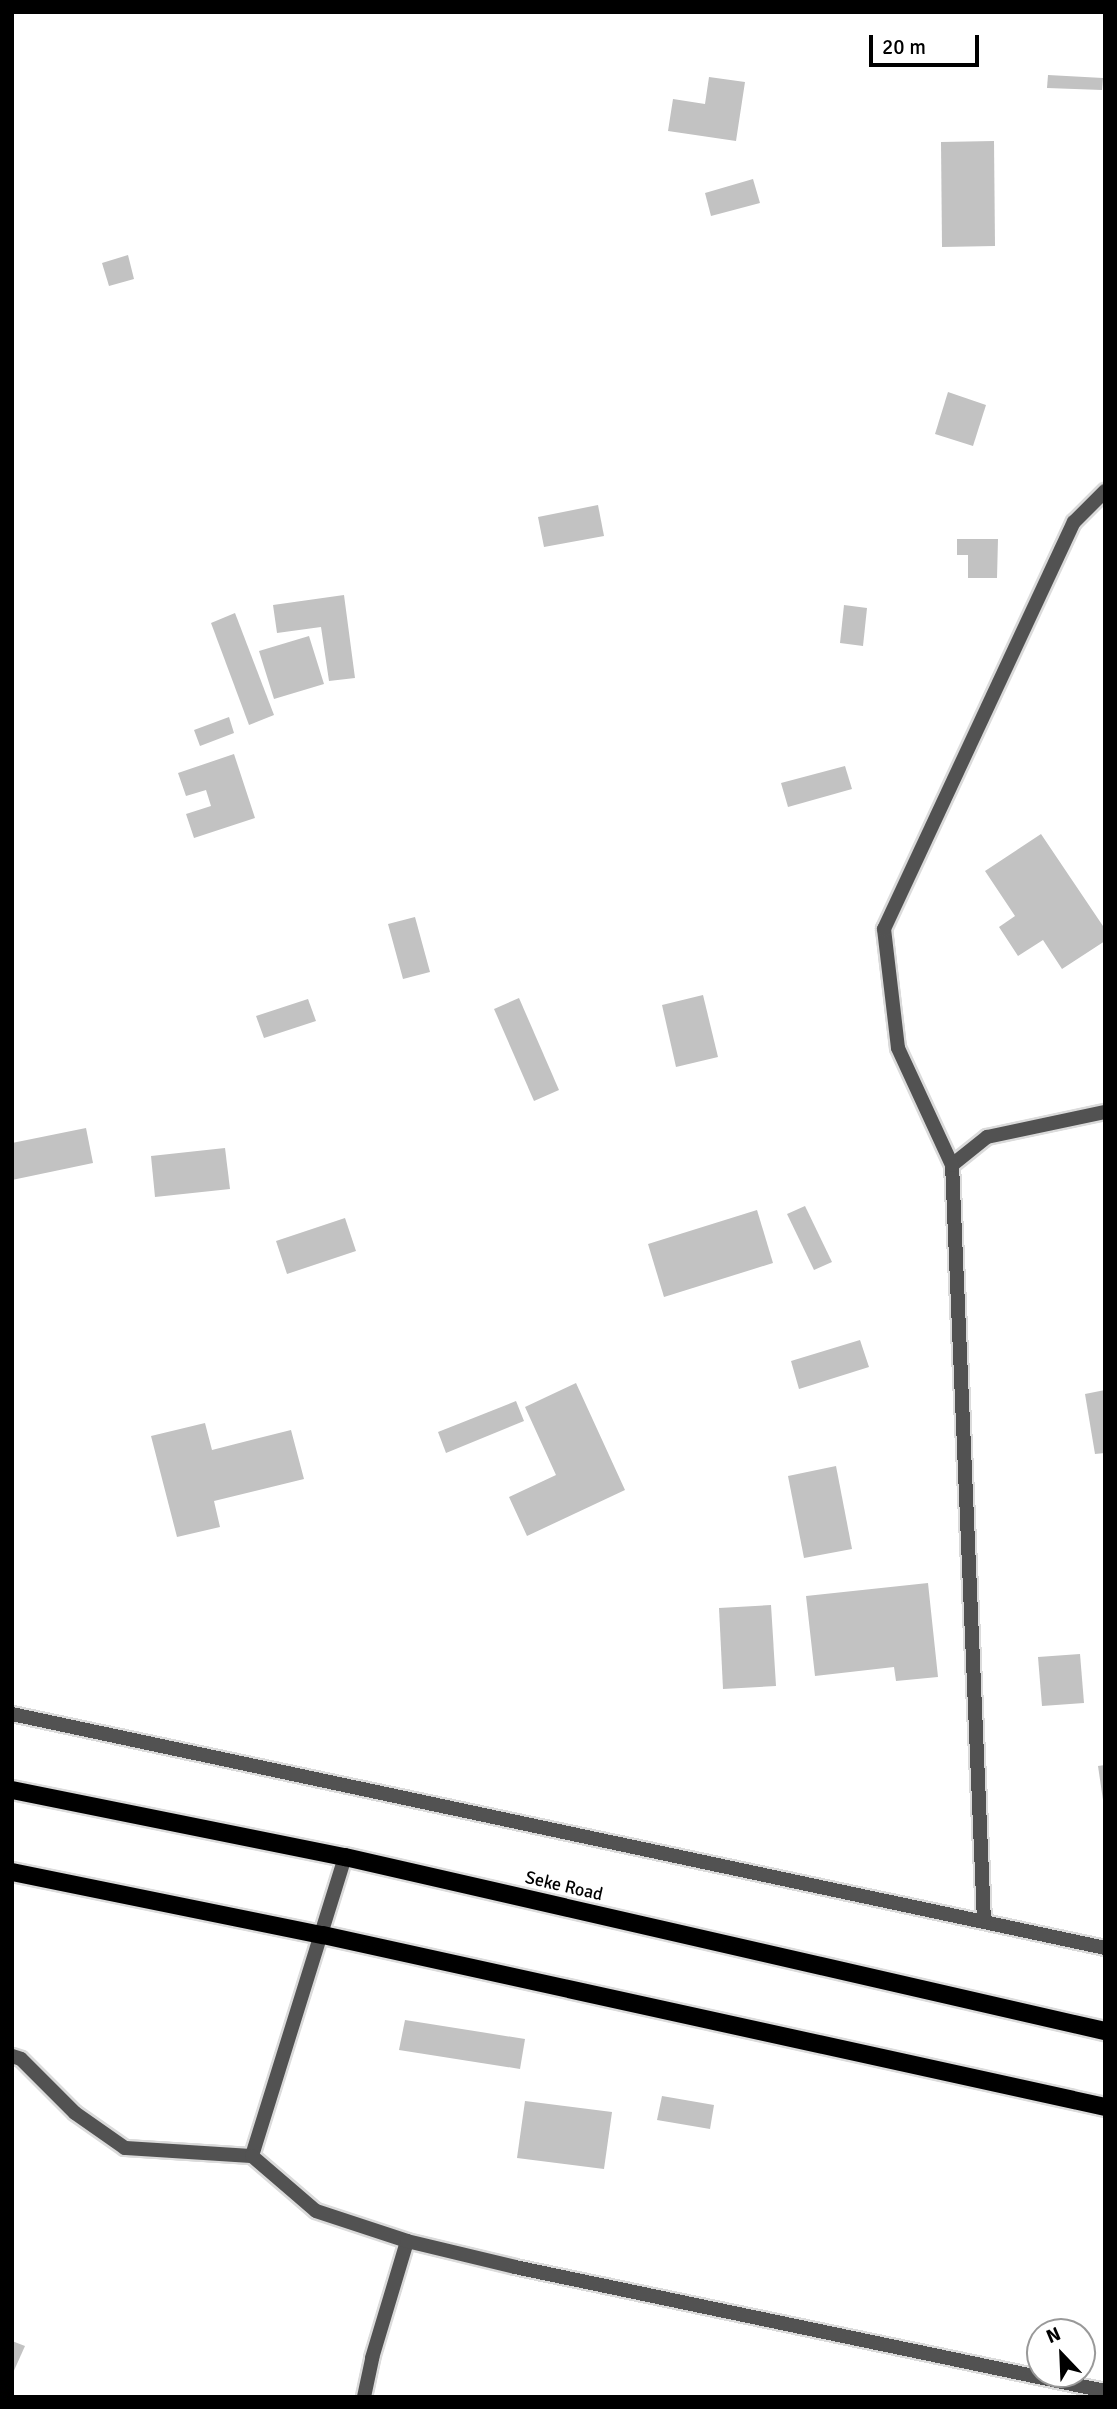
<!DOCTYPE html>
<html>
<head>
<meta charset="utf-8">
<style>
  body { margin:0 }
  #map { position:relative; width:1117px; height:2409px; overflow:hidden; background:#fff; font-family:Signika,sans-serif }
  div>[style] { position:absolute }
  .building>* { inset:0; background:#c2c2c2 }
  .roads { filter:drop-shadow(2px 0 #dbdbdb) drop-shadow(-2px 0 #dbdbdb) drop-shadow(0 2px #dbdbdb) drop-shadow(0 -2px #dbdbdb) }
  .service>* { height:14px; margin:-7px; padding:0 7px; transform-origin:7px; border-radius:7px; background:#525252 }
  .minor>* { height:14px; margin:-7px; padding:0 7px; transform-origin:7px; border-radius:7px; background:#525252 }
  .primary>* { height:18px; margin:-9px; padding:0 9px; transform-origin:9px; border-radius:9px; background:#000 }
  span { translate:-50% -50%; white-space:nowrap; text-align:center; line-height:1.15; -webkit-text-stroke:6px #fff; paint-order:stroke }
  .street-label { font-size:18px; color:#000 }
  .frame { position:absolute; inset:0; border:14px solid #000; pointer-events:none }
  .north { position:absolute; left:1026px; top:2318px; width:70px; height:70px; box-sizing:border-box; background:#fff; border:2px solid #999; border-radius:50%; rotate:337deg; font-size:19px; font-weight:700; line-height:28px; text-align:center; color:#000 }
  .north::after { content:''; display:block; margin:auto; width:24px; height:32px; background:#000; clip-path:polygon(50% 0,100% 100%,50% 72%,0 100%) }
  .scale { position:absolute; left:869px; top:35px; width:110px; height:32px; box-sizing:border-box; border:4px solid #000; border-top:0; padding-left:9px; font-size:21px; line-height:24px; white-space:nowrap; color:#000; -webkit-text-stroke:5px #fff; paint-order:stroke }
</style>
</head>
<body>
<div id="map">
  <div class="building">
    <div style="clip-path:polygon(1048px 75px,1103px 78px,1102px 90px,1047px 88px)"></div>
    <div style="clip-path:polygon(709px 77px,745px 82px,736px 141px,668px 131px,673px 99px,705px 104px)"></div>
    <div style="clip-path:polygon(994px 141px,995px 246px,942px 247px,941px 142px)"></div>
    <div style="clip-path:polygon(753px 179px,760px 203px,711px 216px,705px 193px)"></div>
    <div style="clip-path:polygon(128px 255px,134px 279px,109px 286px,102px 263px)"></div>
    <div style="clip-path:polygon(948px 392px,986px 405px,973px 446px,935px 434px)"></div>
    <div style="clip-path:polygon(598px 505px,604px 536px,544px 547px,538px 517px)"></div>
    <div style="clip-path:polygon(957px 539px,998px 539px,997px 578px,968px 578px,968px 555px,957px 555px)"></div>
    <div style="clip-path:polygon(344px 595px,355px 678px,329px 681px,321px 627px,277px 633px,273px 605px)"></div>
    <div style="clip-path:polygon(844px 605px,867px 608px,863px 646px,840px 643px)"></div>
    <div style="clip-path:polygon(235px 613px,274px 715px,249px 725px,211px 623px)"></div>
    <div style="clip-path:polygon(309px 636px,324px 684px,274px 699px,259px 651px)"></div>
    <div style="clip-path:polygon(229px 717px,234px 733px,200px 746px,194px 730px)"></div>
    <div style="clip-path:polygon(234px 754px,255px 818px,194px 838px,186px 814px,211px 806px,206px 790px,186px 796px,178px 773px)"></div>
    <div style="clip-path:polygon(845px 766px,852px 789px,788px 807px,781px 783px)"></div>
    <div style="clip-path:polygon(1041px 834px,1105px 929px,1105px 941px,1062px 969px,1043px 940px,1018px 956px,999px 927px,1015px 916px,985px 871px)"></div>
    <div style="clip-path:polygon(415px 917px,430px 972px,403px 979px,388px 924px)"></div>
    <div style="clip-path:polygon(703px 995px,718px 1057px,676px 1067px,662px 1005px)"></div>
    <div style="clip-path:polygon(519px 998px,559px 1090px,534px 1101px,494px 1009px)"></div>
    <div style="clip-path:polygon(308px 999px,316px 1021px,264px 1038px,256px 1016px)"></div>
    <div style="clip-path:polygon(86px 1128px,93px 1163px,12px 1180px,12px 1143px)"></div>
    <div style="clip-path:polygon(225px 1148px,230px 1189px,155px 1197px,151px 1156px)"></div>
    <div style="clip-path:polygon(805px 1206px,832px 1262px,814px 1270px,787px 1214px)"></div>
    <div style="clip-path:polygon(757px 1210px,773px 1263px,664px 1297px,648px 1244px)"></div>
    <div style="clip-path:polygon(345px 1218px,356px 1251px,287px 1274px,276px 1241px)"></div>
    <div style="clip-path:polygon(860px 1340px,869px 1367px,799px 1389px,791px 1361px)"></div>
    <div style="clip-path:polygon(576px 1383px,625px 1490px,527px 1536px,509px 1497px,556px 1475px,525px 1407px)"></div>
    <div style="clip-path:polygon(1105px 1390px,1105px 1453px,1095px 1454px,1085px 1394px)"></div>
    <div style="clip-path:polygon(516px 1401px,524px 1421px,446px 1453px,438px 1432px)"></div>
    <div style="clip-path:polygon(205px 1423px,212px 1450px,291px 1430px,304px 1479px,214px 1501px,220px 1527px,177px 1537px,151px 1436px)"></div>
    <div style="clip-path:polygon(836px 1466px,852px 1549px,804px 1558px,788px 1476px)"></div>
    <div style="clip-path:polygon(928px 1583px,938px 1677px,896px 1681px,894px 1667px,815px 1676px,806px 1596px)"></div>
    <div style="clip-path:polygon(771px 1605px,776px 1686px,723px 1689px,719px 1608px)"></div>
    <div style="clip-path:polygon(1080px 1654px,1084px 1703px,1042px 1706px,1038px 1657px)"></div>
    <div style="clip-path:polygon(1105px 1765px,1105px 1800px,1103px 1800px,1098px 1766px)"></div>
    <div style="clip-path:polygon(405px 2020px,525px 2039px,520px 2069px,399px 2050px)"></div>
    <div style="clip-path:polygon(662px 2096px,714px 2105px,710px 2129px,657px 2120px)"></div>
    <div style="clip-path:polygon(525px 2101px,612px 2112px,604px 2169px,517px 2158px)"></div>
    <div style="clip-path:polygon(12px 2341px,25px 2346px,12px 2375px)"></div>
  </div>
  <div class="roads">
    <div class="service">
      <div style="left:12px;top:2056px;width:9px;rotate:18deg"></div>
      <div style="left:21px;top:2059px;width:76px;rotate:45deg"></div>
      <div style="left:75px;top:2113px;width:61px;rotate:35deg"></div>
      <div style="left:125px;top:2148px;width:127px;rotate:3.6deg"></div>
      <div style="left:364px;top:2397px;width:40px;rotate:-78deg"></div>
      <div style="left:372px;top:2358px;width:122px;rotate:-73.3deg"></div>
    </div>
    <div class="minor">
      <div style="left:952px;top:1165px;width:45px;rotate:-38.7deg"></div>
      <div style="left:987px;top:1137px;width:121px;rotate:-12deg"></div>
      <div style="left:12px;top:1714px;width:1118px;rotate:12.08deg"></div>
      <div style="left:345px;top:1857px;width:313px;rotate:107.3deg"></div>
      <div style="left:252px;top:2156px;width:84px;rotate:40.7deg"></div>
      <div style="left:316px;top:2211px;width:96px;rotate:18.2deg"></div>
      <div style="left:407px;top:2241px;width:111px;rotate:13.5deg"></div>
      <div style="left:515px;top:2267px;width:603px;rotate:11.87deg"></div>
      <div style="left:984px;top:1921px;width:757px;rotate:-92.42deg"></div>
      <div style="left:952px;top:1165px;width:129px;rotate:-114.8deg"></div>
      <div style="left:898px;top:1048px;width:120px;rotate:-96.7deg"></div>
      <div style="left:884px;top:929px;width:449px;rotate:-65deg"></div>
      <div style="left:1074px;top:522px;width:44px;rotate:-45deg"></div>
    </div>
    <div class="primary">
      <div style="left:12px;top:1790px;width:340px;rotate:11.4deg"></div>
      <div style="left:345px;top:1857px;width:780px;rotate:12.9deg"></div>
      <div style="left:12px;top:1872px;width:317px;rotate:11.5deg"></div>
      <div style="left:323px;top:1935px;width:801px;rotate:12.4deg"></div>
    </div>
  </div>
  <div class="street-label">
    <span style="left:564px;top:1886px;rotate:13deg">Seke Road</span>
  </div>
  <div class="frame"></div>
  <div class="north">N</div>
  <div class="scale">20 m</div>
</div>
</body>
</html>
